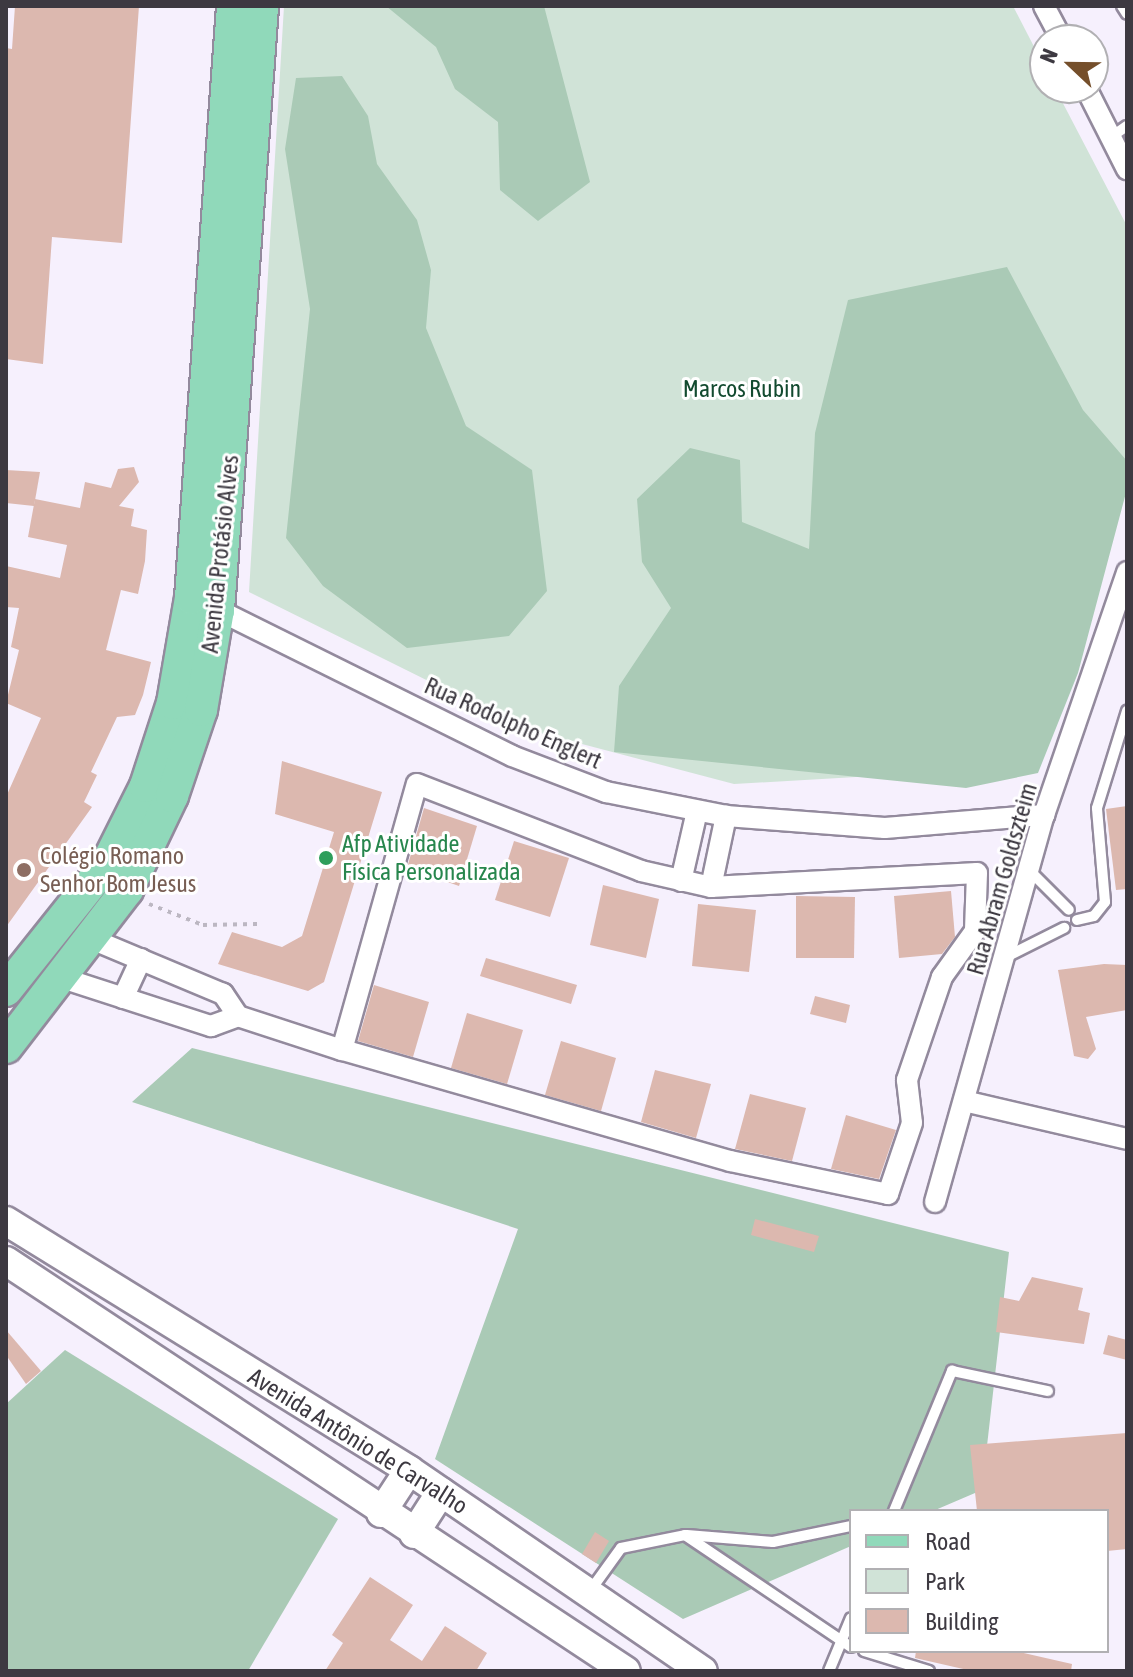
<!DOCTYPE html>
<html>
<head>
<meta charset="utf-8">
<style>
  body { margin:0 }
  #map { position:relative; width:1133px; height:1677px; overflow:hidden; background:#f6f0fd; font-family:"Asap Condensed",sans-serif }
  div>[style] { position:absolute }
  .green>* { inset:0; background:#d0e3d7 }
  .forest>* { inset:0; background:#aacab6 }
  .building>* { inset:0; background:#dcb8af }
  .path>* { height:4px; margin-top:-2px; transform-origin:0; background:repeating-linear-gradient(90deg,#bcb7c2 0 4px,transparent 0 10px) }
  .roads { filter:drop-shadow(2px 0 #938a9d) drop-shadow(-2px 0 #938a9d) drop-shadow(0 2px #938a9d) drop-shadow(0 -2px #938a9d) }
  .lane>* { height:10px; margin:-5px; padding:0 5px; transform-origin:5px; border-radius:5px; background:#fff }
  .street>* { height:20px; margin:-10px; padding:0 10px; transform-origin:10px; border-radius:10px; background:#fff }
  .secondary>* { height:28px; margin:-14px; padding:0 14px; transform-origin:14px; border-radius:14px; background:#fff }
  .primary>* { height:32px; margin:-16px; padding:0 16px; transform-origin:16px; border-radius:16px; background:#90d9ba }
  .dots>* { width:22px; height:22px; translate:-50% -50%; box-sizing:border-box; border:4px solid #fff; border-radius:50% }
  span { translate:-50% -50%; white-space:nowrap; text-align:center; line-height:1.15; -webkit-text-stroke:6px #fff; paint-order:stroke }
  .park-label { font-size:24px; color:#124a2f }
  .street-label { font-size:24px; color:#3d3941 }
  .leisure-label { font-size:24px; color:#27864d }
  .left { translate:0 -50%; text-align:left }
  .education-label { font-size:24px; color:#785e54 }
  .frame { position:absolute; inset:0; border:8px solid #3d3941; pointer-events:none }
  .legend { position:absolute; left:849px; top:1509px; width:260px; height:144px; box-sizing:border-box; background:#fff; border:2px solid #b1b0b3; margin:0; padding:10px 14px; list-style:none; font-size:24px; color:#3d3941 }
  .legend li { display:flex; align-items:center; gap:16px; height:40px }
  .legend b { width:40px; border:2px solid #b1b0b3 }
  .north { position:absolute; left:1029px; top:24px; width:80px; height:80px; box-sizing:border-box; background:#fff; border:2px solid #b1b0b3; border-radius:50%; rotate:292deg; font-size:22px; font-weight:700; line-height:32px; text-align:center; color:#3d3941 }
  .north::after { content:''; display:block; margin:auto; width:28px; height:36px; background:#754f2b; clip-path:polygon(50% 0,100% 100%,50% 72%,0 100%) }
</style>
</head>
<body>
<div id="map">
  <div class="green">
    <div style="clip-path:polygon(284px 6px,1013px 6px,1045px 68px,1045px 88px,1055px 88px,1127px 226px,1127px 484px,1027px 767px,734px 784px,525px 729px,249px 592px)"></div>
  </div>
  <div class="forest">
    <div style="clip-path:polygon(386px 6px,544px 6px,590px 182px,538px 221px,500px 190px,498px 122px,455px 89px,436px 47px)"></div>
    <div style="clip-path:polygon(342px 76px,368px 116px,377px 164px,417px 220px,431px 270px,426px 328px,466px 426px,532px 470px,547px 591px,509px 636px,407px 648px,323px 586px,286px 538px,310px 309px,285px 149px,296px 78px)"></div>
    <div style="clip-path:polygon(1007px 267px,1083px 410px,1127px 461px,1127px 489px,1078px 673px,1038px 773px,966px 788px,614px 752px,619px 686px,671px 608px,642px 562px,637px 499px,690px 448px,740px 460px,742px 522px,809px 549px,815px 433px,848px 300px)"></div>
    <div style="clip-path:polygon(192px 1048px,1009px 1252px,982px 1490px,933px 1511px,851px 1511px,851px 1546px,683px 1619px,435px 1459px,518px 1229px,132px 1102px)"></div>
    <div style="clip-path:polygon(65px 1350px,338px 1519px,248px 1671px,6px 1671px,6px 1404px)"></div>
  </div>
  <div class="building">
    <div style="clip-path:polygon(15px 6px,139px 6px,122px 243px,52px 237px,43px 364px,6px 359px,6px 48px,12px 49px)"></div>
    <div style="clip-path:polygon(134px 467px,139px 482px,119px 506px,134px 509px,131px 526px,147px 530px,145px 561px,138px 594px,121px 590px,106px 650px,151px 662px,143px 695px,135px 715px,117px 717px,91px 772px,97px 775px,84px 802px,92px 807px,6px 927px,6px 797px,41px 718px,6px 703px,19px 650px,11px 647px,19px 608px,6px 607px,6px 566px,60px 578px,67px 545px,28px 537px,35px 499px,80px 508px,85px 482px,111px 488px,118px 469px)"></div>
    <div style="clip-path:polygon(6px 470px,40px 472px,34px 506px,6px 503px)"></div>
    <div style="clip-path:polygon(282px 761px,382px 792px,324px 982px,308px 991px,218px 964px,232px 932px,282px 947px,302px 936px,334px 832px,275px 814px)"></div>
    <div style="clip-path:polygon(1127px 806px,1127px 889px,1116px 890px,1106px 809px)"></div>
    <div style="clip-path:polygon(424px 808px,477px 826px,459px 886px,407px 868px)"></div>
    <div style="clip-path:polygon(514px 841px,569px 858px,550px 917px,495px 900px)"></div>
    <div style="clip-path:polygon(603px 885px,659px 899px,646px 958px,590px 945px)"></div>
    <div style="clip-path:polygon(951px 891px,955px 937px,942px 954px,899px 958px,894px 896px)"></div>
    <div style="clip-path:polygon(796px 896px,855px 897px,854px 958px,796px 958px)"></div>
    <div style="clip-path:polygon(698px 904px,756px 910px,749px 972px,692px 966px)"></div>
    <div style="clip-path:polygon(486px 958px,577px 985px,571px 1004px,480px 976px)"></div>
    <div style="clip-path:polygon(1104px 964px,1127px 965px,1127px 1010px,1086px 1017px,1096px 1049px,1088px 1059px,1074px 1056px,1058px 970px)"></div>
    <div style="clip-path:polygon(374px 985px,429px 1002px,413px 1057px,358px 1041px)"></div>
    <div style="clip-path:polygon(815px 996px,850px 1005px,846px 1023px,810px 1014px)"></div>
    <div style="clip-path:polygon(467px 1013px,523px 1030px,507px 1084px,451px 1068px)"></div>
    <div style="clip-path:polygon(561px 1041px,616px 1058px,601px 1111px,545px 1095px)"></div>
    <div style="clip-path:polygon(655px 1070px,711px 1084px,696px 1138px,641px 1122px)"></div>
    <div style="clip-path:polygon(750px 1094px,806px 1108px,792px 1161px,735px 1149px)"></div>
    <div style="clip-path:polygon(846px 1115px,896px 1130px,879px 1179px,831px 1169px)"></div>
    <div style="clip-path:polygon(755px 1219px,819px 1236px,814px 1252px,751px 1235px)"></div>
    <div style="clip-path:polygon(1032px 1277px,1083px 1288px,1078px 1310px,1090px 1313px,1084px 1344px,996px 1332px,1000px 1297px,1019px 1301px)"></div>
    <div style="clip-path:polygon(6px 1330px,41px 1371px,26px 1384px,6px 1355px)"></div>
    <div style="clip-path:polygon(1108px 1335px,1127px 1340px,1127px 1360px,1103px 1354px)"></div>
    <div style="clip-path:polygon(1127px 1433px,1127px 1549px,1107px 1551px,1107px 1511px,977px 1511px,970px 1445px)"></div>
    <div style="clip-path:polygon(595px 1532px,609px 1541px,596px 1563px,582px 1554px)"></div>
    <div style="clip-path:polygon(370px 1577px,413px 1605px,390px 1640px,422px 1661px,445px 1626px,487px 1653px,476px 1671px,325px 1671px,343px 1643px,332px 1635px)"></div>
    <div style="clip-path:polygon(916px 1651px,1015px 1651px,1072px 1664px,1071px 1671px,972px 1671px,915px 1658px)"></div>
  </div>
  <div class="path">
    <div style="left:149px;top:904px;width:58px;rotate:21.3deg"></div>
    <div style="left:203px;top:925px;width:60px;rotate:-1deg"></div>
  </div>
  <div class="roads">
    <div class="lane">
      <div style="left:1122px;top:6px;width:9px;rotate:58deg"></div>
      <div style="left:1111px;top:137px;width:19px;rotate:-35deg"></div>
      <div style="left:1032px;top:873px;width:52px;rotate:45deg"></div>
      <div style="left:1077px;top:920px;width:17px;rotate:-13deg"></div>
      <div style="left:1094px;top:916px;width:18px;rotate:-52deg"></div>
      <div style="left:1105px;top:902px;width:94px;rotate:-94.9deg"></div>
      <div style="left:1097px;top:808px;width:102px;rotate:-72.8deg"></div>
      <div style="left:1008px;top:956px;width:63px;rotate:-26.6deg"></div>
      <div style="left:894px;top:1511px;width:152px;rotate:-67.5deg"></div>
      <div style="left:952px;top:1371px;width:98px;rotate:11.8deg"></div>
      <div style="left:687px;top:1535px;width:86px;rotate:4.7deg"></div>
      <div style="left:773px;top:1542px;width:80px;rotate:-11.6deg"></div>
      <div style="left:590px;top:1591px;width:53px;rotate:-54.2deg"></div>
      <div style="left:621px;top:1548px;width:65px;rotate:-11.5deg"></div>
      <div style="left:685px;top:1535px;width:200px;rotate:34deg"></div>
      <div style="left:864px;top:1651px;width:68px;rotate:17.1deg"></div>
      <div style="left:829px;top:1671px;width:57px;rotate:-67.5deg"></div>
    </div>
    <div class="street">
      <div style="left:1044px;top:6px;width:38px;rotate:62deg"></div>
      <div style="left:1086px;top:88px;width:91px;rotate:63.2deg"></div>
      <div style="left:218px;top:610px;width:328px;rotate:26.4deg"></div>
      <div style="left:512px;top:756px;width:101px;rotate:21deg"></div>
      <div style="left:606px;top:792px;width:122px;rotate:11.3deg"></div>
      <div style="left:726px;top:816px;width:159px;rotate:4.3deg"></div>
      <div style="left:885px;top:828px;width:160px;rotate:-4.7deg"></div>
      <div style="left:681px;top:881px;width:72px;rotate:-77.1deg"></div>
      <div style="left:711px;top:887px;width:73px;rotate:-78.1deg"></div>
      <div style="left:59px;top:977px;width:160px;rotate:17.9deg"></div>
      <div style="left:211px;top:1026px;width:29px;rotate:-20deg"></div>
      <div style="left:238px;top:1016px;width:27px;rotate:-124deg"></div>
      <div style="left:223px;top:994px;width:145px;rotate:-157.3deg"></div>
      <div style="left:123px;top:998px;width:43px;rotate:-65.2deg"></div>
      <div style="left:238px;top:1016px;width:109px;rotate:18.1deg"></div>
      <div style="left:342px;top:1050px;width:276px;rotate:-74.3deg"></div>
      <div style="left:417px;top:784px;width:240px;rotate:21.2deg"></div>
      <div style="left:641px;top:871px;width:72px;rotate:12.9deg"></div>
      <div style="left:711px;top:887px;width:266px;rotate:-3deg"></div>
      <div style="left:977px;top:873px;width:58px;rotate:92deg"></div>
      <div style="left:975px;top:931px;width:57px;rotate:125.7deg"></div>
      <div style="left:942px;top:977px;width:109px;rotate:108.8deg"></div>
      <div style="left:907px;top:1080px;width:43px;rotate:83.4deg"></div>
      <div style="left:912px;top:1123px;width:75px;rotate:108.7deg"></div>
      <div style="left:888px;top:1194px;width:161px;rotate:-168.2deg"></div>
      <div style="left:730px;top:1161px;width:404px;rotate:-164deg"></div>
      <div style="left:964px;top:1101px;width:167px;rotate:13.1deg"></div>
      <div style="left:935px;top:1202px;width:402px;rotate:-74.3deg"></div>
      <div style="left:1044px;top:815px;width:257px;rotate:-71.1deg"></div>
    </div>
    <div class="secondary">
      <div style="left:6px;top:1221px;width:474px;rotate:31.7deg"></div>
      <div style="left:409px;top:1470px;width:356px;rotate:34.4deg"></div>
      <div style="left:6px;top:1261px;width:743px;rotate:33.48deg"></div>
      <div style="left:381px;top:1513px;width:51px;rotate:-56.9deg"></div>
      <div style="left:414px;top:1534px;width:50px;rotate:-57.3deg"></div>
    </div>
    <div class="primary">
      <div style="left:6px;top:990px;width:164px;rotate:-51.4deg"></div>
      <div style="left:108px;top:862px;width:85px;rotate:-63.4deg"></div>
      <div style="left:146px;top:786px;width:87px;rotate:-72deg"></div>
      <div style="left:173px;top:703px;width:107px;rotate:-80.3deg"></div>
      <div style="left:191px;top:598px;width:593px;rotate:-85.94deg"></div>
      <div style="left:6px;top:1047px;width:198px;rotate:-52.4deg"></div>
      <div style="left:127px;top:890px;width:104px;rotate:-64.4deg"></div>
      <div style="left:172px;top:796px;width:91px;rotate:-71.4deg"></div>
      <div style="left:201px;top:710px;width:101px;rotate:-80.4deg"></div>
      <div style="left:218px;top:610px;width:606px;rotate:-85.83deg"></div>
    </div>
  </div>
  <div class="dots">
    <div style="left:326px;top:858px;background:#2e9e5b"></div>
    <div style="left:24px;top:870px;background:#8d6e63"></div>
  </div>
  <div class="park-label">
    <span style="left:742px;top:389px">Marcos Rubin</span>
  </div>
  <div class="street-label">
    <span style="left:220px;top:554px;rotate:-84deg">Avenida Protásio Alves</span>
    <span style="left:513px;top:723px;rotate:24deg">Rua Rodolpho Englert</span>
    <span style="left:1002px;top:879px;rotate:-74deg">Rua Abram Goldszteim</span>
    <span style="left:358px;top:1441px;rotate:32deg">Avenida Antônio de Carvalho</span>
  </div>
  <div class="leisure-label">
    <span class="left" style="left:342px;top:858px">Afp Atividade<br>Física Personalizada</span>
  </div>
  <div class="education-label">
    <span class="left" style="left:40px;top:870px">Colégio Romano<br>Senhor Bom Jesus</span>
  </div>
  <div class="frame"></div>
  <ul class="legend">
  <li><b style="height:10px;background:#90d9ba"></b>Road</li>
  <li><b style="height:22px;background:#d0e3d7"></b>Park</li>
  <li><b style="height:22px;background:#dcb8af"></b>Building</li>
  </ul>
  <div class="north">N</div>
</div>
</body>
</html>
